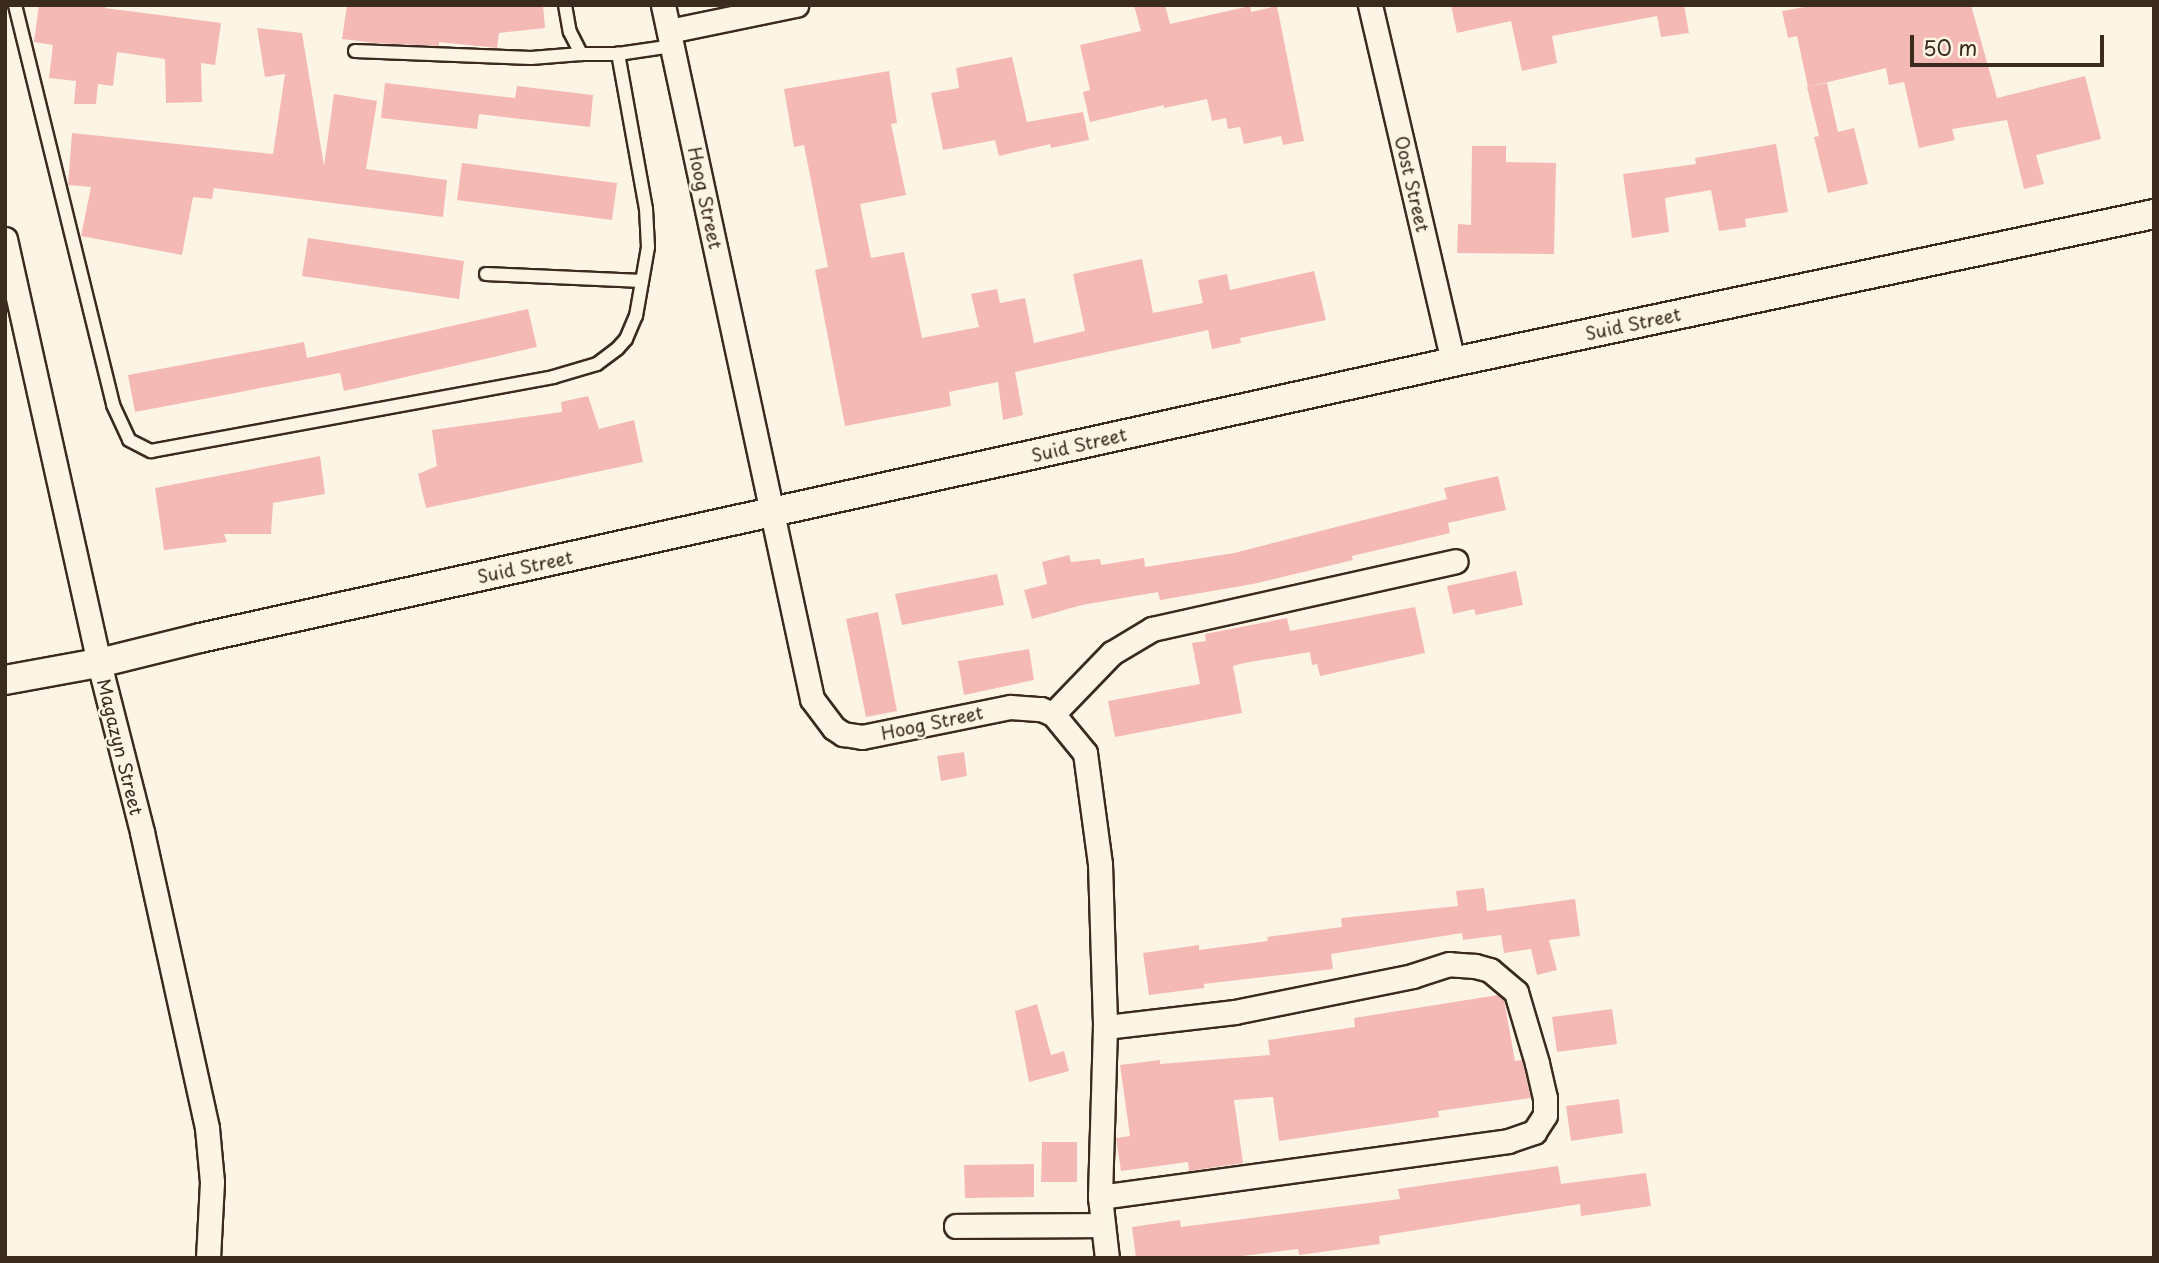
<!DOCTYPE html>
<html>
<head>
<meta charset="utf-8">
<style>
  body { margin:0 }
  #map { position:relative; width:2159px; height:1263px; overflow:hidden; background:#fcf5e5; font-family:"Playpen Sans",sans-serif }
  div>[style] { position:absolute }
  .building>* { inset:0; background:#f5b9b5 }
  .roads { filter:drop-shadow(2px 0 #3b2a1e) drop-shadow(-2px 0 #3b2a1e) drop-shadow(0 2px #3b2a1e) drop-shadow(0 -2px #3b2a1e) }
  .service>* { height:12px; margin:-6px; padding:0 6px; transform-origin:6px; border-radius:6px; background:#fcf5e5 }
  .minor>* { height:23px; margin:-11.5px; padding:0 11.5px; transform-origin:11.5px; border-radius:11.5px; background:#fcf5e5 }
  .tertiary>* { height:28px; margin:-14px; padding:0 14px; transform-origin:14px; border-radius:14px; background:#fcf5e5 }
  span { translate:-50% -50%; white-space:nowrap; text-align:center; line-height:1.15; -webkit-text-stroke:5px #fcf5e5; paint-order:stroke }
  .street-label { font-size:18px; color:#3b2a1e }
  .frame { position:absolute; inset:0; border:7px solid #3b2a1e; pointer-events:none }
  .scale { position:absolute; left:1910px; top:35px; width:194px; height:32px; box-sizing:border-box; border:4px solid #3b2a1e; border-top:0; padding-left:9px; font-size:21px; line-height:24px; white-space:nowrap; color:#3b2a1e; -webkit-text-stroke:5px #fcf5e5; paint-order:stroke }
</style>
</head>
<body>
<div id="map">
  <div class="building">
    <div style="clip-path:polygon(39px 5px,105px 5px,105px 8px,221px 23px,215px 65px,201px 63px,202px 102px,166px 103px,165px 59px,117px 52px,113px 86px,98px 84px,96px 104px,74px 104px,76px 81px,49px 78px,53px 45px,34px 42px)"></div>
    <div style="clip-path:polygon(347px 5px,543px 5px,545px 28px,499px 33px,497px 48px,439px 42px,439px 46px,376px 43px,342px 39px)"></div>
    <div style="clip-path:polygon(1134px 5px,1165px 5px,1170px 24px,1250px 6px,1251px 12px,1277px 6px,1304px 141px,1283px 145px,1281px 136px,1244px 144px,1240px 127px,1228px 129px,1226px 118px,1212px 121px,1207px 99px,1164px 108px,1164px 105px,1090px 122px,1083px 92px,1090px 90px,1080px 45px,1141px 31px)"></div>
    <div style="clip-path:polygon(1451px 5px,1684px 5px,1689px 33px,1661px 37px,1657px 16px,1552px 36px,1557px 63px,1522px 71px,1511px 21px,1457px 33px)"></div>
    <div style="clip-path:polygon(1816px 5px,1971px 5px,1997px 98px,2085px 76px,2101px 139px,2036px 155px,2044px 184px,2024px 189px,2007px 120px,1952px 129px,1955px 140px,1919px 148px,1904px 82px,1889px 85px,1886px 68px,1808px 87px,1797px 36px,1788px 38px,1782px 11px)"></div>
    <div style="clip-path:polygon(257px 28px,302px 33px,324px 166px,334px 94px,377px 101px,366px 169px,447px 180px,443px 217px,214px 188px,212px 199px,193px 197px,182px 255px,81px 236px,91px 187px,68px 185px,72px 133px,273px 154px,285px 74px,265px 77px)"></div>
    <div style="clip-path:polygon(1012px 57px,1027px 122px,1083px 112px,1089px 140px,1051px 148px,1050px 144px,999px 156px,995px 140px,943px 150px,931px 93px,959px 88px,956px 68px)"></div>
    <div style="clip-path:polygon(889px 71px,897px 123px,891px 124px,906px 195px,860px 204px,871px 258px,904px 252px,922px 338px,979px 327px,971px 294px,997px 289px,1000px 303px,1025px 298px,1034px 343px,1085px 331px,1073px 274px,1142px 259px,1153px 313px,1203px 303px,1198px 280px,1227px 274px,1230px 290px,1314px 271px,1326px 320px,1240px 338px,1241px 343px,1212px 349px,1208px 330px,1015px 372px,1023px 415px,1003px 420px,998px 382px,949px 392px,951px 406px,845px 426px,815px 270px,828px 267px,804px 145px,794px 147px,784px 89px)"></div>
    <div style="clip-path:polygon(385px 83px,515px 98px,517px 86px,593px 95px,590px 127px,479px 114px,477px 129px,381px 118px)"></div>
    <div style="clip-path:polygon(1827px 83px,1838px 132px,1854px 128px,1868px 184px,1828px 193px,1814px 137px,1819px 136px,1807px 87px)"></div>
    <div style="clip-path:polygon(1776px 144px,1788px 212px,1745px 219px,1746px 227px,1719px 231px,1711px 190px,1665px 198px,1669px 232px,1632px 238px,1623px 174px,1696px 164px,1695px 158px)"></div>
    <div style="clip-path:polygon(1472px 146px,1506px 146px,1506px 162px,1556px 163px,1554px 254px,1457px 253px,1458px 224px,1471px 225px)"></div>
    <div style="clip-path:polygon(462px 163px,617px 183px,612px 220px,457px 200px)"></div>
    <div style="clip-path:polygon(308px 238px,464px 261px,459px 299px,302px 276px)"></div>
    <div style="clip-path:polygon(528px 309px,537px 347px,344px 391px,340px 373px,135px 412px,128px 375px,304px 342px,307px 358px)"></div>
    <div style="clip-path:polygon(588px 396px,599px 429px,634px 420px,643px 462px,426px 508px,418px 474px,437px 466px,432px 430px,562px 412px,561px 402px)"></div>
    <div style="clip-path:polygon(320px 456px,325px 494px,273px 503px,271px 534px,224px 534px,227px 542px,164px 550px,155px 488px)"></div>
    <div style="clip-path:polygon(1498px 476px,1506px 510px,1448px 523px,1450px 533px,1352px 556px,1353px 560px,1253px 584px,1160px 600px,1158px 592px,1082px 605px,1032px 619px,1024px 590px,1047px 584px,1042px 562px,1069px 555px,1071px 562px,1100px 559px,1101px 565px,1144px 558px,1145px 567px,1234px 553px,1447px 499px,1444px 488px)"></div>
    <div style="clip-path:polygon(1516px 571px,1523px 605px,1476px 615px,1474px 609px,1453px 614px,1447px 586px)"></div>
    <div style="clip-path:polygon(997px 574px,1004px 605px,902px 625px,895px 594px)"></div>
    <div style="clip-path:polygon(1415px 607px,1425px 653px,1320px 676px,1317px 664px,1312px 665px,1310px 652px,1244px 663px,1233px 666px,1242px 713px,1115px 737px,1108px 701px,1200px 684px,1192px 643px,1206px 641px,1205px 634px,1287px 618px,1290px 631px)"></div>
    <div style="clip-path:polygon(878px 612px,897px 711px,866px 717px,846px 619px)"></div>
    <div style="clip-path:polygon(1029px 649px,1034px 680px,964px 695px,958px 661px)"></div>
    <div style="clip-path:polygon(964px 752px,967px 776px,941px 781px,937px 756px)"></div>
    <div style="clip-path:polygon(1484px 888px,1487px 911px,1575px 899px,1580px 936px,1549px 940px,1557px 970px,1537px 975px,1531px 949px,1504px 953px,1501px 935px,1463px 940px,1462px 933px,1331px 954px,1333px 969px,1204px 984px,1204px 988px,1149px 995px,1143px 953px,1199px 945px,1199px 950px,1268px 941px,1267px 937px,1342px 927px,1341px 918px,1458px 906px,1456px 891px)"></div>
    <div style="clip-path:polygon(1498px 995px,1504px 1000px,1515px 1061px,1522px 1060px,1531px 1098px,1438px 1111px,1439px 1117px,1279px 1141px,1273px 1097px,1234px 1100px,1243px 1163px,1189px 1171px,1188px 1162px,1121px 1171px,1116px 1138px,1130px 1136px,1120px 1065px,1160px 1060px,1160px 1064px,1270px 1055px,1268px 1040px,1355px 1027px,1354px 1018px)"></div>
    <div style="clip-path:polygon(1037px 1004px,1051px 1055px,1064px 1051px,1069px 1071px,1029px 1082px,1015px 1011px)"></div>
    <div style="clip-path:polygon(1612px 1009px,1617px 1044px,1557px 1052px,1552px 1017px)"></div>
    <div style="clip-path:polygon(1619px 1099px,1623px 1133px,1571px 1141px,1566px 1106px)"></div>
    <div style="clip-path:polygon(1042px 1142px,1077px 1142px,1077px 1182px,1041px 1182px)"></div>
    <div style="clip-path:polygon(1034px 1164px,1034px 1197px,965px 1198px,964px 1165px)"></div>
    <div style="clip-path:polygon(1558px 1166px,1561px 1184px,1646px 1173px,1651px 1206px,1581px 1216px,1580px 1204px,1379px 1236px,1380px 1244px,1299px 1255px,1298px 1249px,1225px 1258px,1136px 1258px,1132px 1227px,1180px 1220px,1181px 1227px,1400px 1199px,1398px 1189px)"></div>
  </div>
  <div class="roads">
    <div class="service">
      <div style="left:15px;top:5px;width:412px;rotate:76.2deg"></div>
      <div style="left:113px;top:405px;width:38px;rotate:65deg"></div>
      <div style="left:129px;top:440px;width:25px;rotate:27deg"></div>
      <div style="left:151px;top:451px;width:409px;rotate:-10.4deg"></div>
      <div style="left:553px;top:377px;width:46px;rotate:-16.5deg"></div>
      <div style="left:597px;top:364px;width:26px;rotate:-37deg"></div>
      <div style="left:618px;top:348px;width:12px;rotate:-48deg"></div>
      <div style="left:626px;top:339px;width:25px;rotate:-67deg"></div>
      <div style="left:636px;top:316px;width:70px;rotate:-80.1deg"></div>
      <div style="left:648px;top:247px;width:38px;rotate:-93deg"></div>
      <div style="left:646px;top:209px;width:158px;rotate:-100.2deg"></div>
      <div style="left:565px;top:5px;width:27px;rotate:80deg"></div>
      <div style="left:570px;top:32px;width:25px;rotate:63deg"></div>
      <div style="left:581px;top:54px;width:37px"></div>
      <div style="left:618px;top:54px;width:56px;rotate:-8.3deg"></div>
      <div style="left:355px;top:51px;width:176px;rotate:2.3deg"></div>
      <div style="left:531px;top:58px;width:50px;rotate:-4.6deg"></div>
      <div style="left:486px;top:274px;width:156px;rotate:2.6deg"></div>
    </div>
    <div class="minor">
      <div style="left:663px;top:5px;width:710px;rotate:77.88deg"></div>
      <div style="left:812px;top:699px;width:36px;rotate:53deg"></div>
      <div style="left:834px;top:728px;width:11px;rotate:34deg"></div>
      <div style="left:843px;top:734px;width:19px;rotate:9deg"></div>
      <div style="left:862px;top:737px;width:151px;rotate:-11.5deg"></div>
      <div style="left:1010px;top:707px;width:31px;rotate:4deg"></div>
      <div style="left:1041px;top:709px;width:13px;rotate:23deg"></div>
      <div style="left:1053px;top:714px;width:50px;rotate:50.6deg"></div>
      <div style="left:1085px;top:753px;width:112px;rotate:82.3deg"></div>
      <div style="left:1100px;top:864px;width:163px;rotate:88.2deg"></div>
      <div style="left:1105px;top:1027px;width:170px;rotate:91.7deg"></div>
      <div style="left:1100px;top:1197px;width:61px;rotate:83.5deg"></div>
      <div style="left:1370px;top:5px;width:367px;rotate:76.9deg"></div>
      <div style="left:669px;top:31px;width:130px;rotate:-11.6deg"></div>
      <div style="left:5px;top:239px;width:434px;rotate:77.5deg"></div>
      <div style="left:99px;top:663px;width:174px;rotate:75.7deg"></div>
      <div style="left:142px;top:832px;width:303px;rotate:77.6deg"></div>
      <div style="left:207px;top:1128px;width:54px;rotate:84.7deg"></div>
      <div style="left:212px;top:1182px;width:76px;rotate:93deg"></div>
      <div style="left:1053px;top:714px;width:85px;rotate:-46deg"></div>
      <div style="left:1112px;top:653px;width:47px;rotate:-31deg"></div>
      <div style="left:1152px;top:629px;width:311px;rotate:-12.6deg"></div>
      <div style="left:1100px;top:1197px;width:412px;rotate:-7.8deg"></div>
      <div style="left:1508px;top:1141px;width:28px;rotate:-19deg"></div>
      <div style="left:1534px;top:1132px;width:20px;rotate:-57deg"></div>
      <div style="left:1545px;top:1115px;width:17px;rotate:-90deg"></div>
      <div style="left:1545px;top:1098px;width:36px;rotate:-103deg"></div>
      <div style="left:1537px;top:1063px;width:74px;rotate:-106.5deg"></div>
      <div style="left:1516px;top:992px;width:34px;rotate:-140deg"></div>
      <div style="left:1490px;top:970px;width:16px;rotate:-165deg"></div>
      <div style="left:1475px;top:966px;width:26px;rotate:-176deg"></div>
      <div style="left:1449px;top:964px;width:38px;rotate:162deg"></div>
      <div style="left:1413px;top:976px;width:182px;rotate:168.6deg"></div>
      <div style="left:1235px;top:1012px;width:131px;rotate:173.4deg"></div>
      <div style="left:956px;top:1226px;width:146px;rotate:-0.4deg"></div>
    </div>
    <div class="tertiary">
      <div style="left:5px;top:680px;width:96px;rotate:-10.3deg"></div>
      <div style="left:99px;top:663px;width:104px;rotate:-13.9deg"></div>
      <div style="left:200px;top:638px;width:1283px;rotate:-12.42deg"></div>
      <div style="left:1453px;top:362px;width:716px;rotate:-11.92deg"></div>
    </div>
  </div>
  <div class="street-label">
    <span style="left:1412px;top:184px;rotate:77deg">Oost Street</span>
    <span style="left:705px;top:198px;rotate:78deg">Hoog Street</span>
    <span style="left:1633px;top:324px;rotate:-12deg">Suid Street</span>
    <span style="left:1079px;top:445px;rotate:-13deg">Suid Street</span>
    <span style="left:525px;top:567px;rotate:-12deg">Suid Street</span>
    <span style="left:932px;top:723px;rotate:-12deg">Hoog Street</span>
    <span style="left:120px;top:747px;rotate:76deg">Magazyn Street</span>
  </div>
  <div class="frame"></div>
  <div class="scale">50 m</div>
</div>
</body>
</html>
